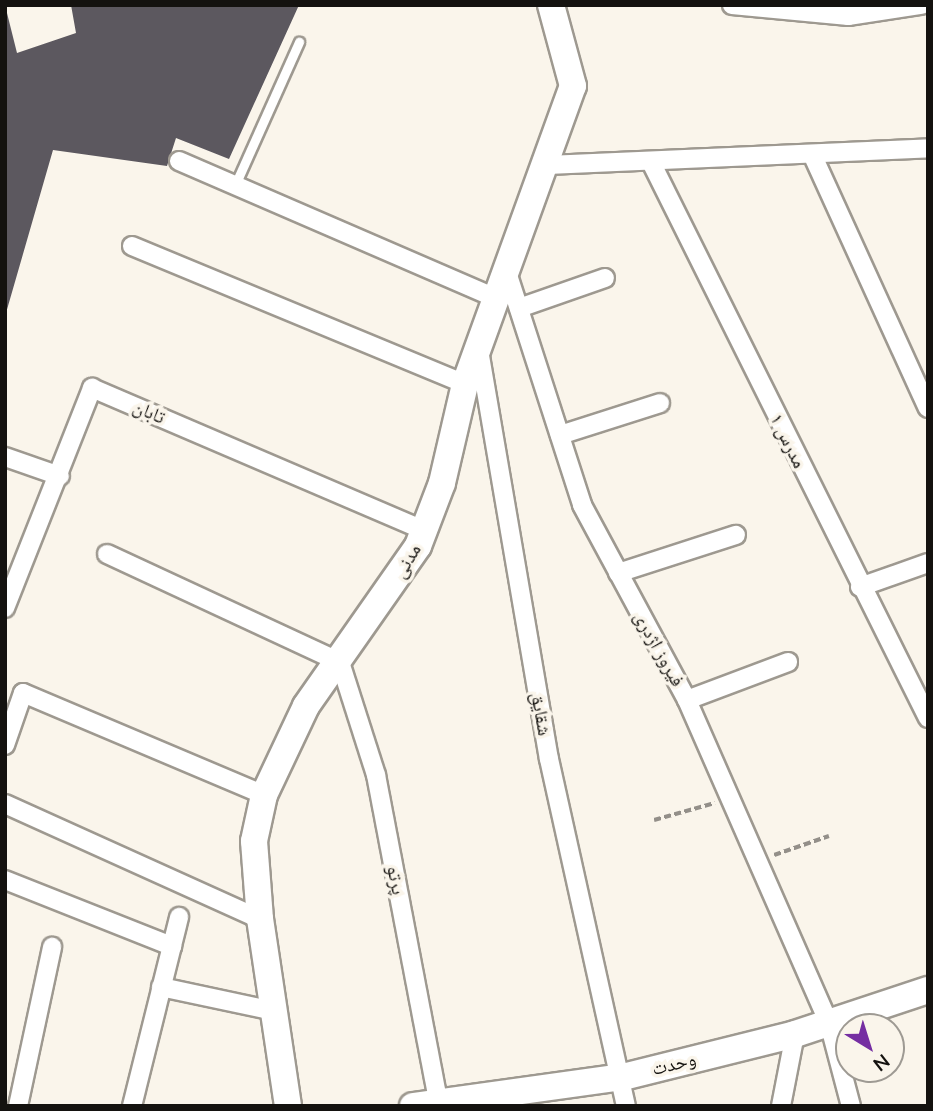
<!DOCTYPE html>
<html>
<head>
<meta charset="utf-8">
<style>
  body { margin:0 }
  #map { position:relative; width:933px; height:1111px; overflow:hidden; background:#faf5eb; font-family:Mulish,"Noto Naskh Arabic",sans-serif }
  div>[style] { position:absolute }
  .building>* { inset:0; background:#5c585f }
  .path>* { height:3.5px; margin-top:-1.75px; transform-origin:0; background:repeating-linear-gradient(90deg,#938f89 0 7px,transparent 0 10.5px) }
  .roads { filter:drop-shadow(2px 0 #9e9990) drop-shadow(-2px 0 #9e9990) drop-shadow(0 2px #9e9990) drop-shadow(0 -2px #9e9990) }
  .lane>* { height:9px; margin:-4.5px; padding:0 4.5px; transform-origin:4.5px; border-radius:4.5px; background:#fff }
  .street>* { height:18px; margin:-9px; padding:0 9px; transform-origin:9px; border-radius:9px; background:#fff }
  .secondary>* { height:26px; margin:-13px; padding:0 13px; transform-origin:13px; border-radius:13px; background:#fff }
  span { translate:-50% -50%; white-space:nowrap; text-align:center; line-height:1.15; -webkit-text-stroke:7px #faf5eb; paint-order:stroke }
  .street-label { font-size:19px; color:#14120f }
  .frame { position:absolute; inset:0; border:7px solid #14120f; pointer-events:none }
  .north { position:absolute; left:835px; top:1013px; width:70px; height:70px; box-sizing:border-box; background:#faf5eb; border:2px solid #9e9a93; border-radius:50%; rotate:142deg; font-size:19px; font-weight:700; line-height:28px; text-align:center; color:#14120f }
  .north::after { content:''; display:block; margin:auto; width:24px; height:32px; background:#752ea2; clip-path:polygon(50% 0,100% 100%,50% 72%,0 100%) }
</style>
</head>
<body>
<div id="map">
  <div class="building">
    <div style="clip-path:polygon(5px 5px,17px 53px,76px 33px,71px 5px,299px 5px,229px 159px,176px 138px,167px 166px,53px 150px,6px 313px)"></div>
  </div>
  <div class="path">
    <div style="left:654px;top:820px;width:63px;rotate:-15.6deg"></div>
    <div style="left:774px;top:855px;width:58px;rotate:-19.1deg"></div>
  </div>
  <div class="roads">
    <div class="lane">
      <div style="left:235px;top:185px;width:157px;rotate:-65.9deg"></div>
    </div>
    <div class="street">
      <div style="left:732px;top:5px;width:117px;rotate:5.4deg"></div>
      <div style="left:848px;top:16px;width:74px;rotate:-8.6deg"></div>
      <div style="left:812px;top:154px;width:279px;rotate:65.5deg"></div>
      <div style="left:179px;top:161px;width:345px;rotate:23.4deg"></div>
      <div style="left:651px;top:162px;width:621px;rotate:63.52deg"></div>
      <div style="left:545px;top:165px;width:383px;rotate:-2.5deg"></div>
      <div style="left:132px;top:246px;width:360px;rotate:22.5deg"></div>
      <div style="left:506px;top:269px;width:248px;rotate:72.1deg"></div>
      <div style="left:582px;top:505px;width:221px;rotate:61.7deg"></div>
      <div style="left:687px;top:700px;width:353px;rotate:66.3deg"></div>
      <div style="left:829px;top:1023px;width:86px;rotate:75.2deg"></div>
      <div style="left:519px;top:308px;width:91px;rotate:-19.2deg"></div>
      <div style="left:479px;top:350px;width:415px;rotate:80.3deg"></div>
      <div style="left:549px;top:759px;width:355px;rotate:77.5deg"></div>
      <div style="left:560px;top:435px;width:105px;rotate:-17.7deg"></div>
      <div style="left:5px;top:457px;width:58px;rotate:19.1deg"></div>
      <div style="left:107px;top:554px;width:257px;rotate:24.9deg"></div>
      <div style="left:340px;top:662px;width:119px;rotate:72.3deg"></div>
      <div style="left:376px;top:775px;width:337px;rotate:79.2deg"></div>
      <div style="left:618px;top:573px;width:124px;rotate:-17.9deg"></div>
      <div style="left:860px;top:587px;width:72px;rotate:-19.4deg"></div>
      <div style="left:5px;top:608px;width:237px;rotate:-68.4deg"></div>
      <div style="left:92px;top:388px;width:361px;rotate:23.2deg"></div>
      <div style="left:687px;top:700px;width:108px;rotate:-20.6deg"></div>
      <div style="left:5px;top:745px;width:55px;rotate:-70.9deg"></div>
      <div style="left:23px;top:693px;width:262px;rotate:22.9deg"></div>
      <div style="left:5px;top:804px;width:280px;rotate:24.3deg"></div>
      <div style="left:5px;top:880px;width:180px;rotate:21.6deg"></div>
      <div style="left:161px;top:987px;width:116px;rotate:12deg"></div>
      <div style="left:18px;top:1106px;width:163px;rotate:-77.9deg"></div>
      <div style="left:132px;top:1106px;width:195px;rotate:-76deg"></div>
      <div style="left:781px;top:1106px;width:73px;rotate:-79deg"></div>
    </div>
    <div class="secondary">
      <div style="left:288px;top:1106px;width:189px;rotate:-98.5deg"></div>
      <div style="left:260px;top:919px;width:78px;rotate:-94.4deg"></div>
      <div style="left:254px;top:841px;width:47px;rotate:-77.7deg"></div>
      <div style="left:264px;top:795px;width:98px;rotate:-64.7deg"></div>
      <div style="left:306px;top:706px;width:195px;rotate:-55deg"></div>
      <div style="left:418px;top:546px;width:67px;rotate:-69.1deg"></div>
      <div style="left:442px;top:483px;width:102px;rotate:-76.9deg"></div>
      <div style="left:465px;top:384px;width:317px;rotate:-70.1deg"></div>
      <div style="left:573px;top:86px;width:84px;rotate:-105.2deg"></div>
      <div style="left:413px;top:1106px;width:212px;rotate:-7.9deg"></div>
      <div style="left:623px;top:1077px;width:177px;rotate:-14deg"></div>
      <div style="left:795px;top:1034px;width:140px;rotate:-18.3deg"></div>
    </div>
  </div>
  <div class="street-label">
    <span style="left:149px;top:412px;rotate:23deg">تابان</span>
    <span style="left:788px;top:441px;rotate:64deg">مدرس ۱</span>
    <span style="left:407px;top:561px;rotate:-59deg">مدنی</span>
    <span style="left:659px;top:649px;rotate:61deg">فیروز اژدری</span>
    <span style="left:541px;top:714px;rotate:80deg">شقایق</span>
    <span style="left:396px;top:880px;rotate:79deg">پرتو</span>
    <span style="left:674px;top:1064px;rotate:-14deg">وحدت</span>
  </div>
  <div class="frame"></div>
  <div class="north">N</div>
</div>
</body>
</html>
